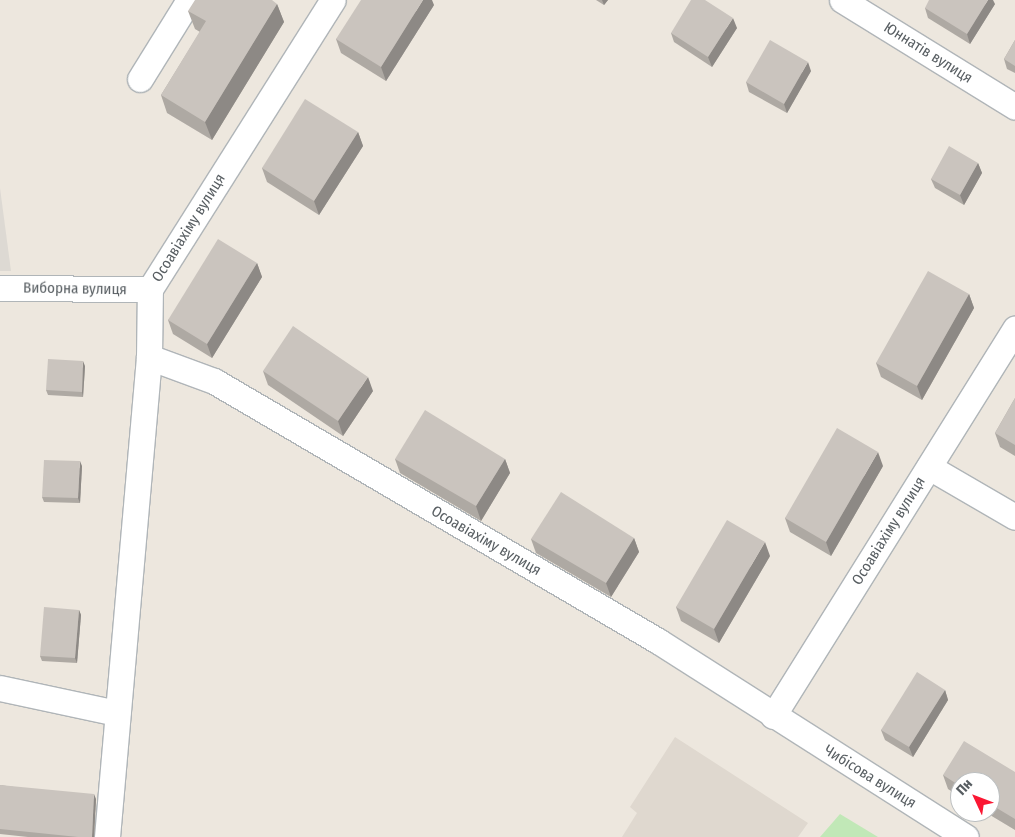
<!DOCTYPE html>
<html>
<head>
<meta charset="utf-8">
<style>
  body { margin:0 }
  #map { position:relative; width:1015px; height:837px; overflow:hidden; background:#ede7de; font-family:"Fira Sans Condensed",sans-serif }
  div>[style] { position:absolute }
  .industrial>* { inset:0; background:#ddd9d3 }
  .education>* { inset:0; background:#dfd8cf }
  .green>* { inset:0; background:#c1e8b7 }
  .roads { filter:drop-shadow(1px 0 #b0b5b8) drop-shadow(-1px 0 #b0b5b8) drop-shadow(0 1px #b0b5b8) drop-shadow(0 -1px #b0b5b8) }
  .minor>* { height:25px; margin:-12.5px; padding:0 12.5px; transform-origin:12.5px; border-radius:12.5px; background:#fff }
  .wall>* { inset:0; background:#aea9a3 }
  .shaded-wall>* { inset:0; background:#8d8985 }
  .building>* { inset:0; background:#cac4be }
  span { translate:-50% -50%; white-space:nowrap; text-align:center; line-height:1.15; -webkit-text-stroke:4.5px #fff; paint-order:stroke }
  .street-label { font-size:15px; color:#585e62 }
  .north { position:absolute; left:950px; top:772px; width:50px; height:50px; box-sizing:border-box; background:#fff; border:1px solid #bcbfc0; border-radius:50%; rotate:313deg; font-size:14px; font-weight:700; line-height:20px; text-align:center; color:#585e62 }
  .north::after { content:''; display:block; margin:auto; width:18px; height:22px; background:#fb1733; clip-path:polygon(50% 0,100% 100%,50% 72%,0 100%) }
</style>
</head>
<body>
<div id="map">
  <div class="industrial">
    <div style="clip-path:polygon(0 188px,11px 271px,0 271px)"></div>
  </div>
  <div class="education">
    <div style="clip-path:polygon(675px 737px,808px 823px,798px 837px,622px 837px,637px 813px,630px 807px)"></div>
  </div>
  <div class="green">
    <div style="clip-path:polygon(840px 814px,878px 837px,820px 837px)"></div>
  </div>
  <div class="roads">
    <div class="minor">
      <div style="left:842px;top:0;width:203px;rotate:31.7deg"></div>
      <div style="left:140px;top:79px;width:93px;rotate:-58.2deg"></div>
      <div style="left:0;top:288px;width:150px;rotate:0.4deg"></div>
      <div style="left:149px;top:357px;width:69px;rotate:20.3deg"></div>
      <div style="left:214px;top:381px;width:515px;rotate:30.35deg"></div>
      <div style="left:658px;top:641px;width:365px;rotate:32.5deg"></div>
      <div style="left:929px;top:467px;width:99px;rotate:30.2deg"></div>
      <div style="left:0;top:688px;width:120px;rotate:12.1deg"></div>
      <div style="left:773px;top:716px;width:457px;rotate:-58deg"></div>
      <div style="left:107px;top:837px;width:482px;rotate:-85deg"></div>
      <div style="left:149px;top:357px;width:68px;rotate:-89.2deg"></div>
      <div style="left:150px;top:289px;width:342px;rotate:-57.7deg"></div>
    </div>
  </div>
  <div class="wall">
    <div style="clip-path:polygon(596px 0,608px 0,604px 5px)"></div>
    <div style="clip-path:polygon(277px 4px,284px 22px,212px 140px,167px 113px,161px 95px,200px 32px,195px 29px,188px 11px)"></div>
    <div style="clip-path:polygon(995px 4px,970px 44px,928px 18px,925px 8px)"></div>
    <div style="clip-path:polygon(434px 5px,386px 81px,341px 53px,336px 39px)"></div>
    <div style="clip-path:polygon(737px 28px,712px 67px,674px 42px,671px 33px)"></div>
    <div style="clip-path:polygon(1015px 40px,1015px 73px,1007px 69px,1004px 59px)"></div>
    <div style="clip-path:polygon(811px 71px,787px 113px,749px 92px,746px 82px)"></div>
    <div style="clip-path:polygon(358px 132px,363px 146px,319px 215px,267px 182px,262px 168px)"></div>
    <div style="clip-path:polygon(978px 163px,982px 173px,964px 205px,935px 188px,931px 179px)"></div>
    <div style="clip-path:polygon(257px 263px,262px 277px,212px 358px,173px 334px,168px 320px)"></div>
    <div style="clip-path:polygon(969px 294px,974px 308px,922px 400px,881px 377px,876px 363px)"></div>
    <div style="clip-path:polygon(85px 366px,83px 397px,48px 395px,46px 390px)"></div>
    <div style="clip-path:polygon(263px 371px,373px 391px,343px 436px,268px 385px)"></div>
    <div style="clip-path:polygon(1015px 398px,1015px 456px,1000px 447px,995px 433px)"></div>
    <div style="clip-path:polygon(395px 459px,505px 459px,510px 473px,481px 521px,400px 473px)"></div>
    <div style="clip-path:polygon(82px 466px,80px 503px,44px 502px,42px 497px)"></div>
    <div style="clip-path:polygon(883px 466px,831px 556px,790px 532px,785px 518px)"></div>
    <div style="clip-path:polygon(634px 538px,639px 552px,611px 597px,536px 553px,531px 539px)"></div>
    <div style="clip-path:polygon(770px 556px,719px 643px,681px 621px,676px 607px)"></div>
    <div style="clip-path:polygon(79px 610px,81px 615px,77px 663px,42px 661px,40px 656px)"></div>
    <div style="clip-path:polygon(945px 690px,948px 700px,913px 757px,885px 740px,881px 730px)"></div>
    <div style="clip-path:polygon(1015px 772px,1015px 830px,985px 812px,990px 812px,990px 782px,960px 782px,960px 797px,948px 789px,943px 775px)"></div>
    <div style="clip-path:polygon(0 785px,96px 799px,94px 837px,28px 837px,0 834px)"></div>
  </div>
  <div class="shaded-wall">
    <div style="clip-path:polygon(423px 0,432px 0,434px 5px,386px 81px,381px 67px)"></div>
    <div style="clip-path:polygon(602px 0,608px 0,604px 5px)"></div>
    <div style="clip-path:polygon(988px 0,993px 0,995px 4px,970px 44px,967px 34px)"></div>
    <div style="clip-path:polygon(277px 4px,284px 22px,212px 140px,205px 122px)"></div>
    <div style="clip-path:polygon(733px 18px,737px 28px,712px 67px,708px 57px)"></div>
    <div style="clip-path:polygon(808px 62px,811px 71px,787px 113px,784px 104px)"></div>
    <div style="clip-path:polygon(358px 132px,363px 146px,319px 215px,314px 201px)"></div>
    <div style="clip-path:polygon(978px 163px,982px 173px,964px 205px,960px 195px)"></div>
    <div style="clip-path:polygon(257px 263px,262px 277px,212px 358px,207px 344px)"></div>
    <div style="clip-path:polygon(969px 294px,974px 308px,922px 400px,917px 386px)"></div>
    <div style="clip-path:polygon(83px 361px,85px 366px,83px 397px,82px 392px)"></div>
    <div style="clip-path:polygon(368px 377px,373px 391px,343px 436px,338px 421px)"></div>
    <div style="clip-path:polygon(878px 452px,883px 466px,831px 556px,826px 542px)"></div>
    <div style="clip-path:polygon(505px 459px,510px 473px,481px 521px,476px 506px)"></div>
    <div style="clip-path:polygon(80px 461px,82px 466px,80px 503px,78px 498px)"></div>
    <div style="clip-path:polygon(634px 538px,639px 552px,611px 597px,606px 583px)"></div>
    <div style="clip-path:polygon(765px 542px,770px 556px,719px 643px,714px 629px)"></div>
    <div style="clip-path:polygon(79px 610px,81px 615px,77px 663px,75px 658px)"></div>
    <div style="clip-path:polygon(945px 690px,948px 700px,913px 757px,909px 747px)"></div>
    <div style="clip-path:polygon(94px 794px,96px 799px,94px 837px,92px 837px)"></div>
  </div>
  <div class="building">
    <div style="clip-path:polygon(195px 0,272px 0,277px 4px,205px 122px,161px 95px,206px 21px,188px 11px)"></div>
    <div style="clip-path:polygon(361px 0,423px 0,381px 67px,336px 39px)"></div>
    <div style="clip-path:polygon(691px 0,705px 0,733px 18px,708px 57px,671px 33px)"></div>
    <div style="clip-path:polygon(929px 0,988px 0,967px 34px,925px 8px)"></div>
    <div style="clip-path:polygon(770px 40px,808px 62px,784px 104px,746px 82px)"></div>
    <div style="clip-path:polygon(1015px 40px,1015px 66px,1004px 59px)"></div>
    <div style="clip-path:polygon(305px 99px,358px 132px,314px 201px,262px 168px)"></div>
    <div style="clip-path:polygon(949px 146px,978px 163px,960px 195px,931px 179px)"></div>
    <div style="clip-path:polygon(218px 239px,257px 263px,207px 344px,168px 320px)"></div>
    <div style="clip-path:polygon(928px 271px,969px 294px,917px 386px,876px 363px)"></div>
    <div style="clip-path:polygon(293px 326px,368px 377px,338px 421px,263px 371px)"></div>
    <div style="clip-path:polygon(48px 359px,83px 361px,82px 392px,46px 390px)"></div>
    <div style="clip-path:polygon(1015px 398px,1015px 445px,995px 433px)"></div>
    <div style="clip-path:polygon(425px 410px,505px 459px,476px 506px,395px 459px)"></div>
    <div style="clip-path:polygon(837px 428px,878px 452px,826px 542px,785px 518px)"></div>
    <div style="clip-path:polygon(44px 460px,80px 461px,78px 498px,42px 497px)"></div>
    <div style="clip-path:polygon(561px 492px,634px 538px,606px 583px,531px 539px)"></div>
    <div style="clip-path:polygon(727px 520px,765px 542px,714px 629px,676px 607px)"></div>
    <div style="clip-path:polygon(44px 607px,79px 610px,75px 658px,40px 656px)"></div>
    <div style="clip-path:polygon(917px 672px,945px 690px,909px 747px,881px 730px)"></div>
    <div style="clip-path:polygon(964px 741px,1015px 772px,1015px 819px,990px 804px,990px 782px,960px 782px,960px 786px,943px 775px)"></div>
    <div style="clip-path:polygon(0 785px,94px 794px,92px 837px,78px 837px,0 829px)"></div>
  </div>
  <div class="street-label">
    <span style="left:928px;top:53px;rotate:32deg">Юннатів вулиця</span>
    <span style="left:189px;top:228px;rotate:-58deg">Осоавіахіму вулиця</span>
    <span style="left:75px;top:289px;rotate:1deg">Виборна вулиця</span>
    <span style="left:889px;top:531px;rotate:-58deg">Осоавіахіму вулиця</span>
    <span style="left:486px;top:541px;rotate:30deg">Осоавіахіму вулиця</span>
    <span style="left:870px;top:777px;rotate:32deg">Чибісова вулиця</span>
  </div>
  <div class="north">Пн</div>
</div>
</body>
</html>
